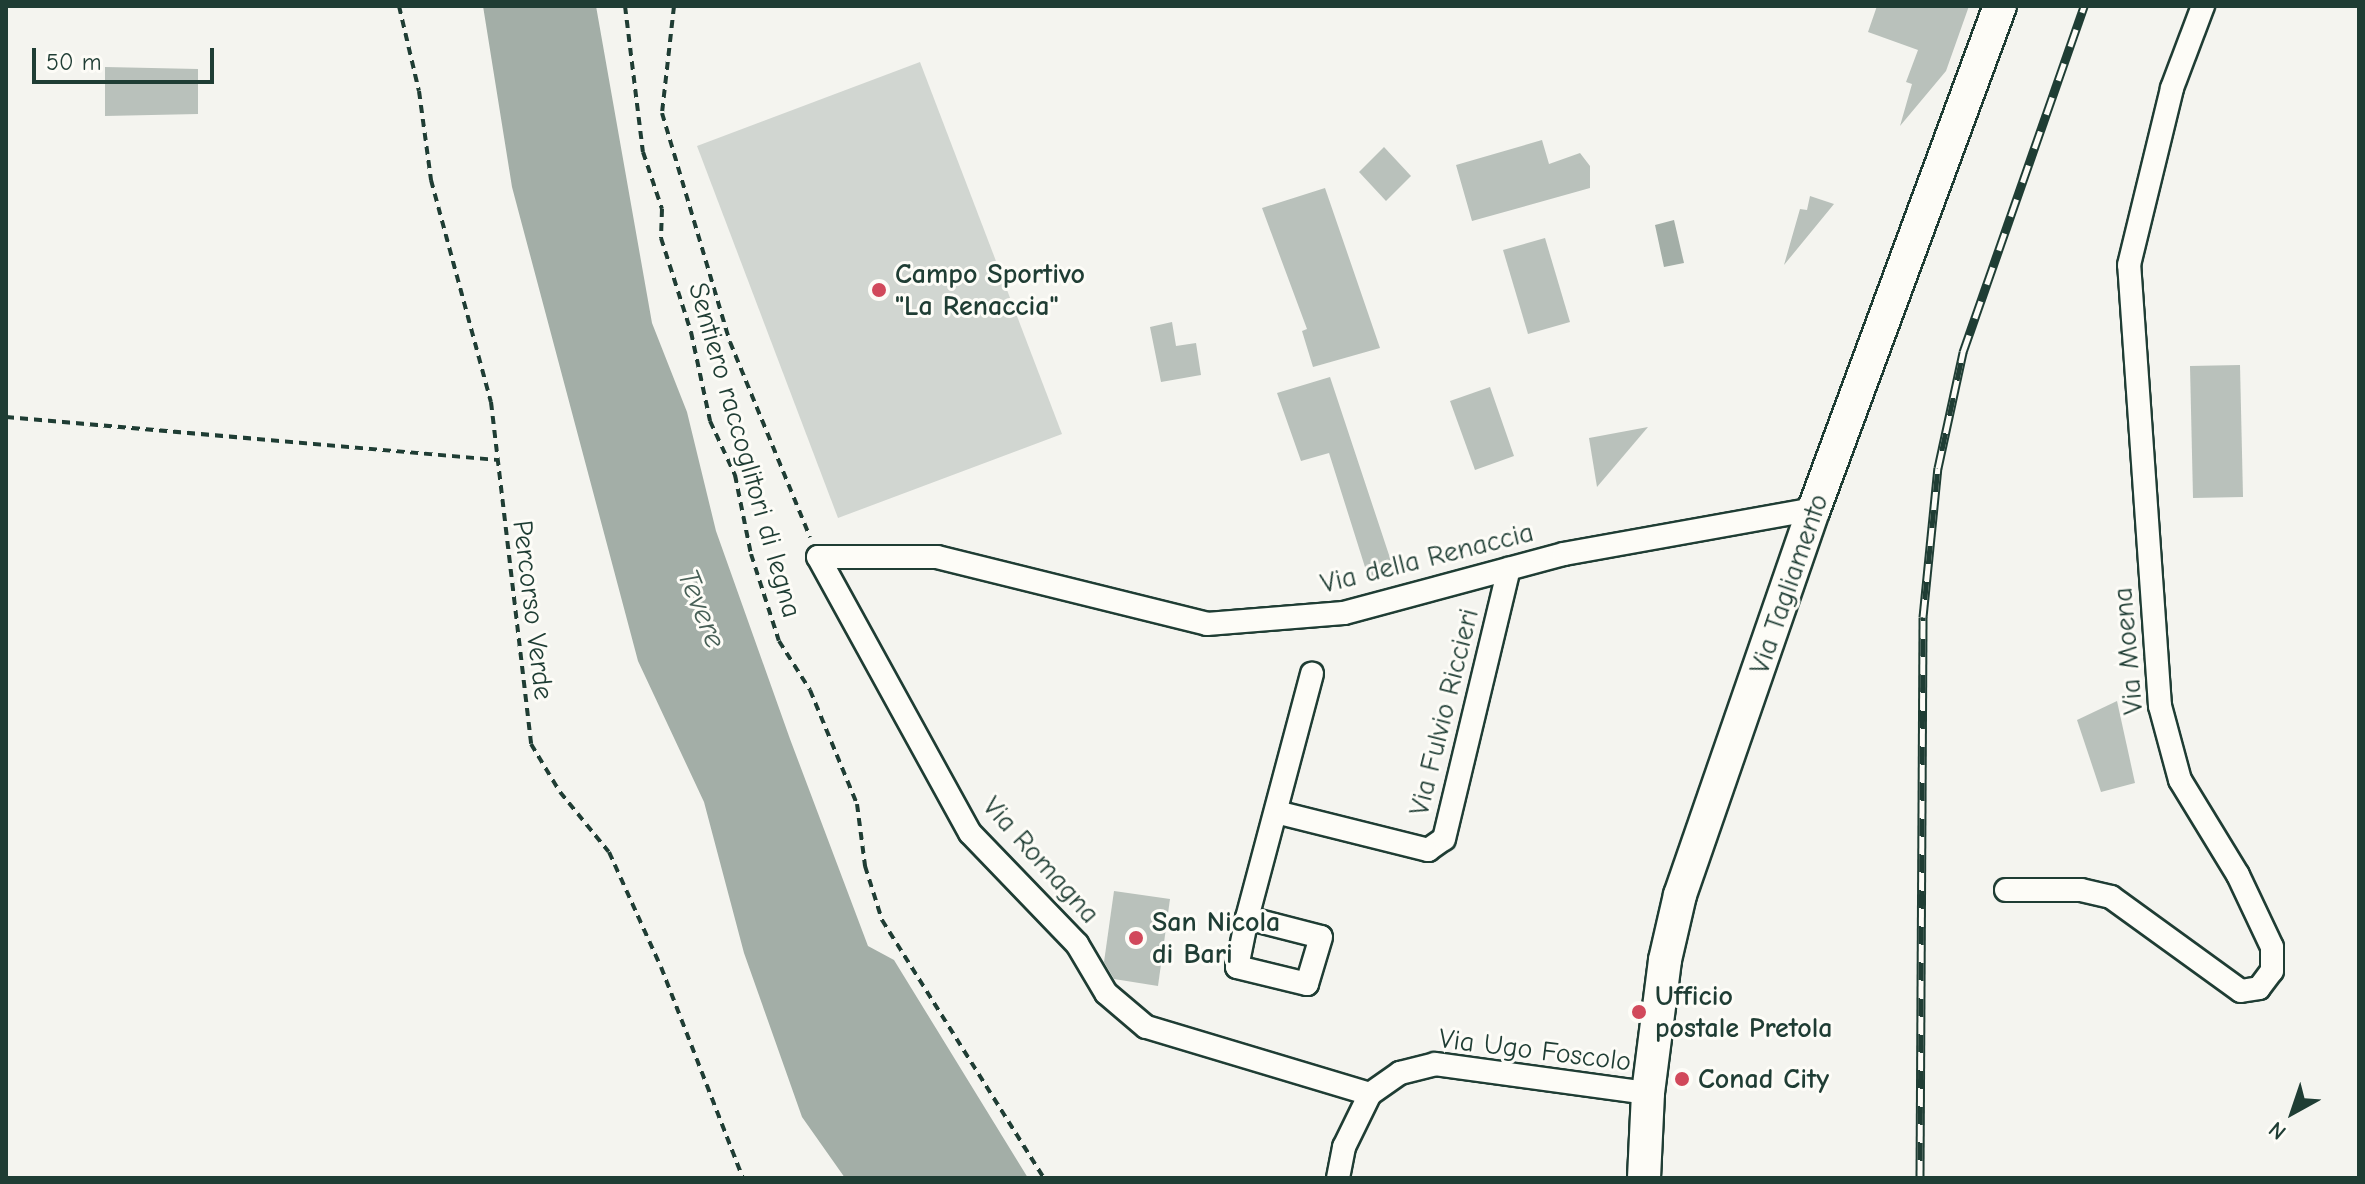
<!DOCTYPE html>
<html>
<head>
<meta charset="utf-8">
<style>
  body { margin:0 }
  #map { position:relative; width:2365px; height:1184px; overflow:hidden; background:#f4f4ef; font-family:"Comic Neue",sans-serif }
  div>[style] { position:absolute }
  .green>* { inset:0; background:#d1d6d1 }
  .water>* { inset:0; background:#a3aea7 }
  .building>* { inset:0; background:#b9c1bb }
  .path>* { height:4px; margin-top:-2px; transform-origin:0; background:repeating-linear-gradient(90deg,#1f3d34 0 8px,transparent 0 14px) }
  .roads { filter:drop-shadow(2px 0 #1f3d34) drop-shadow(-2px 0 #1f3d34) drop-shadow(0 2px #1f3d34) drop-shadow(0 -2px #1f3d34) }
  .street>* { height:22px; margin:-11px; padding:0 11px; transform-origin:11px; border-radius:11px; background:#fdfcf7 }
  .secondary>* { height:32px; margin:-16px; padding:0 16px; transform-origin:16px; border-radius:16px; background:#fdfcf7 }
  .rail>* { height:9px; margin-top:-4.5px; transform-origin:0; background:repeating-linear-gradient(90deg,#fdfcf7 0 18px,#1f3d34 0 36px); box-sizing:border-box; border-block:2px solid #1f3d34 }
  .dots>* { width:22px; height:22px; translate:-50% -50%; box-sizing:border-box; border:4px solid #fdfcf7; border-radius:50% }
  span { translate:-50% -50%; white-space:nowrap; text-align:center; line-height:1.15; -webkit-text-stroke:6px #fdfcf7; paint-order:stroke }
  .poi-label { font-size:28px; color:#1f3d34; font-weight:700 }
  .left { translate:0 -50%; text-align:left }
  .street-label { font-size:28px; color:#1f3d34 }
  .water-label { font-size:30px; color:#475f56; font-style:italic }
  .frame { position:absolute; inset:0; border:8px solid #1f3d34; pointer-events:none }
  .north { position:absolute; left:2253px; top:1072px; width:80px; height:80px; -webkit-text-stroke:6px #fdfcf7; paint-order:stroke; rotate:220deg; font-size:22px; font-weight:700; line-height:32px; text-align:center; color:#1f3d34 }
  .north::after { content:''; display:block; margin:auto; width:28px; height:36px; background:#1f3d34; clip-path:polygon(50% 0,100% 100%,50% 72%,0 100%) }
  .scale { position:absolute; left:32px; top:48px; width:182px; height:36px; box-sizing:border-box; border:4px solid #1f3d34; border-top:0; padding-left:10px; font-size:24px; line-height:28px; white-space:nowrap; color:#1f3d34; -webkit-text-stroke:6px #fdfcf7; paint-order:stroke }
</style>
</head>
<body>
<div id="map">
  <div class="green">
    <div style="clip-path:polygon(920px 62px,1062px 434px,838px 518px,697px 146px)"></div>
  </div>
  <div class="water">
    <div style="clip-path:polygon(483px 6px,596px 6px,652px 323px,687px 412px,716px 531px,790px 739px,868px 946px,894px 960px,1028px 1178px,845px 1178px,802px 1117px,744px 953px,704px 802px,638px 661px,512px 187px)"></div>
    <div style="clip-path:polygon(1674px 220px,1684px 263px,1664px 267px,1655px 225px)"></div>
  </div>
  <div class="building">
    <div style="clip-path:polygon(1877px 6px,1969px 6px,1946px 71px,1900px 126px,1912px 84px,1906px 82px,1918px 50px,1868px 32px)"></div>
    <div style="clip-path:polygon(105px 67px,198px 69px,198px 114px,105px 116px)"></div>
    <div style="clip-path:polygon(1542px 140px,1549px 164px,1580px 153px,1590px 166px,1590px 188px,1472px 221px,1456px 165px)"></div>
    <div style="clip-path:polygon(1384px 147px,1411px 176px,1386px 201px,1359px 172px)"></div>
    <div style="clip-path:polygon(1325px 188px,1380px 348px,1313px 367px,1302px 331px,1307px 329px,1262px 208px)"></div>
    <div style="clip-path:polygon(1810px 196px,1834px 204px,1784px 265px,1800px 209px,1807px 210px)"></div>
    <div style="clip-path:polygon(1545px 238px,1570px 322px,1528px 334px,1503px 250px)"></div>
    <div style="clip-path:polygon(1172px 322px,1176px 346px,1196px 343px,1201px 375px,1161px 382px,1150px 327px)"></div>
    <div style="clip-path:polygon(2240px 365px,2243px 497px,2193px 498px,2190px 366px)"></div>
    <div style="clip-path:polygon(1330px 377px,1395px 573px,1370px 583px,1329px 453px,1301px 461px,1277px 393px)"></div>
    <div style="clip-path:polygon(1490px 387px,1514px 456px,1475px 470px,1450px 401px)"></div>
    <div style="clip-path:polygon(1648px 427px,1597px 487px,1589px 438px)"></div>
    <div style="clip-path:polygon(2117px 701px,2135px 783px,2101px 792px,2077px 720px)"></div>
    <div style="clip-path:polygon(1114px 891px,1170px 899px,1158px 986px,1114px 979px,1104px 962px)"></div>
  </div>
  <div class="path">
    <div style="left:399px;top:6px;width:87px;rotate:76.8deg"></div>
    <div style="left:419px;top:91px;width:90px;rotate:82.3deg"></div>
    <div style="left:431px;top:180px;width:230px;rotate:74.9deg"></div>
    <div style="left:491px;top:402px;width:344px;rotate:83.3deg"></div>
    <div style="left:531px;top:744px;width:56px;rotate:58.9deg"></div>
    <div style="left:560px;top:792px;width:77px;rotate:50.8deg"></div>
    <div style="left:609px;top:852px;width:126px;rotate:65.7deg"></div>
    <div style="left:661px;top:967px;width:226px;rotate:68.8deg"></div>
    <div style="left:625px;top:6px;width:147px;rotate:83deg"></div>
    <div style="left:643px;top:152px;width:60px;rotate:71.6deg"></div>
    <div style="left:662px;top:209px;width:29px;rotate:92deg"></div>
    <div style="left:661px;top:238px;width:99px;rotate:72.3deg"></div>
    <div style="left:691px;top:332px;width:91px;rotate:77.9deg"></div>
    <div style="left:710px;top:421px;width:60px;rotate:65.2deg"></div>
    <div style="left:735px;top:475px;width:81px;rotate:78.6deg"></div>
    <div style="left:751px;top:554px;width:91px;rotate:72.2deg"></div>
    <div style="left:779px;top:641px;width:58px;rotate:57.7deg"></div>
    <div style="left:810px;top:690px;width:123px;rotate:67.6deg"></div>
    <div style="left:857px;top:804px;width:63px;rotate:82.6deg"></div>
    <div style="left:865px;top:866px;width:57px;rotate:72.5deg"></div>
    <div style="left:882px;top:920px;width:305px;rotate:57.9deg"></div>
    <div style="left:674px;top:6px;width:108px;rotate:96.4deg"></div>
    <div style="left:662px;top:113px;width:239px;rotate:73.5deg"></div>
    <div style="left:730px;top:342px;width:211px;rotate:67.7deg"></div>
    <div style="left:6px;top:417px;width:492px;rotate:5deg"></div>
  </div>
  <div class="roads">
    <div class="street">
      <div style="left:1276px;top:812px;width:157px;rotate:14deg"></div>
      <div style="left:1428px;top:850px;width:19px;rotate:-35deg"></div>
      <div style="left:1444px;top:839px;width:278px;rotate:-76.5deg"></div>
      <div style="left:2006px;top:890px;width:75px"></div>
      <div style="left:2081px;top:890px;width:31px;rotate:13deg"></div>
      <div style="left:2111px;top:897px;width:160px;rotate:35.9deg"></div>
      <div style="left:2241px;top:991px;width:18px;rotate:-9deg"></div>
      <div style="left:2259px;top:988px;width:21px;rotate:-53deg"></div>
      <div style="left:2272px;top:971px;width:24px;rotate:-90deg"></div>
      <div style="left:2272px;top:947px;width:80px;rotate:-115.3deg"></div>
      <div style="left:2238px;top:875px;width:111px;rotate:-121.4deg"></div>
      <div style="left:2180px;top:780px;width:77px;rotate:-105.1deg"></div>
      <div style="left:2160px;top:706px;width:442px;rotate:-94deg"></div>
      <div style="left:2129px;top:265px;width:182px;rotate:-76.3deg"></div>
      <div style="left:2172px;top:88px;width:88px;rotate:-69.3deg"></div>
      <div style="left:1247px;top:918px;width:253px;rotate:-75.1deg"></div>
      <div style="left:1247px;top:918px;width:76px;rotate:14.4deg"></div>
      <div style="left:1321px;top:937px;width:49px;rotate:106.6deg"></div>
      <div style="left:1307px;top:984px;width:72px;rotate:-166.3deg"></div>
      <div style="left:1237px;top:967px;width:50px;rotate:-78.5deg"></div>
      <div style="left:1370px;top:1094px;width:234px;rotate:-163.3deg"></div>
      <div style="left:1146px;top:1027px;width:52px;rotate:-139.6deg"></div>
      <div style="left:1106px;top:993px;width:57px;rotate:-120.6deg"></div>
      <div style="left:1077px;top:944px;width:154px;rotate:-133.9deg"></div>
      <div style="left:970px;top:833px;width:315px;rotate:-118.8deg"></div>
      <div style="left:818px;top:557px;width:119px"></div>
      <div style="left:937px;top:557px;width:278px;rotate:13.9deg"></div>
      <div style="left:1207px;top:624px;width:137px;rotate:-4.6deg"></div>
      <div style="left:1344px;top:613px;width:228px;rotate:-15deg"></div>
      <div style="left:1564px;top:554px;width:254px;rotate:-10.2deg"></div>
      <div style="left:1338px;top:1178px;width:32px;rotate:-79deg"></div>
      <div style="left:1344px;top:1147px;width:59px;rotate:-63.9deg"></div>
      <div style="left:1370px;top:1094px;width:37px;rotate:-35deg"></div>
      <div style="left:1400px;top:1073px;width:36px;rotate:-14deg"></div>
      <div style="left:1435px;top:1064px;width:215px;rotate:7.8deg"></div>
    </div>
    <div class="secondary">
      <div style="left:1644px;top:1178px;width:85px;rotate:-87.3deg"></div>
      <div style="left:1648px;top:1093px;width:134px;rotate:-82.7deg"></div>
      <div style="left:1665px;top:960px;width:67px;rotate:-77deg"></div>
      <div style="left:1680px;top:895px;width:409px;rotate:-70.9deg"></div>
      <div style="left:1814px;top:509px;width:536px;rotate:-69.71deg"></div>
    </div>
  </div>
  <div class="rail">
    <div style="left:1920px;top:1178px;width:561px;rotate:-89.69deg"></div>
    <div style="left:1923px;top:617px;width:150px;rotate:-84.3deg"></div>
    <div style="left:1938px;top:468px;width:119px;rotate:-77.8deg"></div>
    <div style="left:1963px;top:352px;width:367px;rotate:-70.7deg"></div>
  </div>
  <div class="dots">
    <div style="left:879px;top:290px;background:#d1495b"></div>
    <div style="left:1136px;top:938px;background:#d1495b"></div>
    <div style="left:1639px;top:1012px;background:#d1495b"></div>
    <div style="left:1682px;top:1079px;background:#d1495b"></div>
  </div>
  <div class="poi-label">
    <span class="left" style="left:895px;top:290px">Campo Sportivo<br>"La Renaccia"</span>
    <span class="left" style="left:1152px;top:938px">San Nicola<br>di Bari</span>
    <span class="left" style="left:1655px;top:1012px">Ufficio<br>postale Pretola</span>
    <span class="left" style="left:1698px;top:1079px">Conad City</span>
  </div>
  <div class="street-label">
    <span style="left:745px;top:450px;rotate:74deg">Sentiero raccoglitori di legna</span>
    <span style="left:1427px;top:558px;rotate:-14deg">Via della Renaccia</span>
    <span style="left:1789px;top:584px;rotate:-71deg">Via Tagliamento</span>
    <span style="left:533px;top:610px;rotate:83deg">Percorso Verde</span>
    <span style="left:2128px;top:651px;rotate:-95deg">Via Moena</span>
    <span style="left:1444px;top:712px;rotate:-76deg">Via Fulvio Riccieri</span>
    <span style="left:1041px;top:860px;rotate:48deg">Via Romagna</span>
    <span style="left:1535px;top:1050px;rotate:7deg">Via Ugo Foscolo</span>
  </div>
  <div class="water-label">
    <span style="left:701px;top:609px;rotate:68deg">Tevere</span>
  </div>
  <div class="frame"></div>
  <div class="north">N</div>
  <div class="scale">50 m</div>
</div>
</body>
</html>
